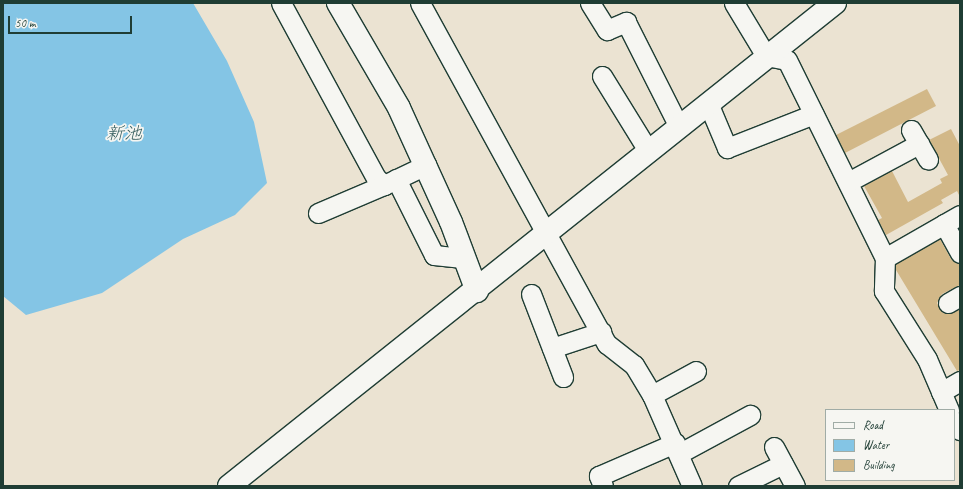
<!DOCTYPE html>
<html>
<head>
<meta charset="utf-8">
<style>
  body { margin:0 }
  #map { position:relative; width:963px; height:489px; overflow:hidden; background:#ebe3d2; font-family:Caveat,"Klee One",sans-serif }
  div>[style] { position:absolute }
  .water>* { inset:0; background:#84c5e5 }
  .building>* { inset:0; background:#d2b888 }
  .roads { filter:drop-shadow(1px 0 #1f3d34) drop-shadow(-1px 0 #1f3d34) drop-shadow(0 1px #1f3d34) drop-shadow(0 -1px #1f3d34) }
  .street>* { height:19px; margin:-9.5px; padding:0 9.5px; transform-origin:9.5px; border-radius:9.5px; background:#f6f6f2 }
  .secondary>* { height:22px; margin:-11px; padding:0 11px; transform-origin:11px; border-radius:11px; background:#f6f6f2 }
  span { translate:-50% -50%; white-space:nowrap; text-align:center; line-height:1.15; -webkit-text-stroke:3.5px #f6f6f2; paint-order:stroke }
  .water-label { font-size:18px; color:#385f60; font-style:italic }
  .frame { position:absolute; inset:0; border:4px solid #1f3d34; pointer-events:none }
  .legend { position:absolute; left:825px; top:409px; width:130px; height:72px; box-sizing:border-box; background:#f6f6f2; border:1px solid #a0aca6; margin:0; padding:5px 7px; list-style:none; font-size:12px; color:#1f3d34 }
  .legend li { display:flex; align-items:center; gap:8px; height:20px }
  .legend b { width:20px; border:1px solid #a0aca6 }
  .scale { position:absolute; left:8px; top:16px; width:124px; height:18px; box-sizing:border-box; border:2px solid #1f3d34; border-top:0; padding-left:5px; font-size:12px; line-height:14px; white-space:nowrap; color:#1f3d34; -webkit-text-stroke:3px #f6f6f2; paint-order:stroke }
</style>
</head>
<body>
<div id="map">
  <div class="water">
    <div style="clip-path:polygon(3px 3px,193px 3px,227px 61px,254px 122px,267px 183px,235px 215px,183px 239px,102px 293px,26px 315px,3px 296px)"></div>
  </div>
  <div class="building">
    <div style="clip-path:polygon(927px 89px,936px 106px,845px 153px,836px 135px)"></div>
    <div style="clip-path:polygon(951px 129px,960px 146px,960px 197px,957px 191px,941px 200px,943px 203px,886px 235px,878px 220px,882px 218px,864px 186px,892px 171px,908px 202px,942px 183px,940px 179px,948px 175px,929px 140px)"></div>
    <div style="clip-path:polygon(940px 239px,951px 259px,960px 264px,960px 285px,942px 294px,937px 303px,943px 313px,948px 314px,960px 309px,960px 370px,957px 371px,896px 270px,896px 264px)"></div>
  </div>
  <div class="roads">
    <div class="street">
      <div style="left:281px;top:3px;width:199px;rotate:61.5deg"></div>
      <div style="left:376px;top:178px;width:11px;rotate:41deg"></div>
      <div style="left:384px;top:185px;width:47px;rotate:-25.5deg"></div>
      <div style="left:420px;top:3px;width:389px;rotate:61.3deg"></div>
      <div style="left:607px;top:344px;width:34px;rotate:38deg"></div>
      <div style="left:634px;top:365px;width:35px;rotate:59deg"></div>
      <div style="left:652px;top:395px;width:99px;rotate:66.3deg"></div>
      <div style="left:590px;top:3px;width:32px;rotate:58deg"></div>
      <div style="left:607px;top:30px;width:21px;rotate:-23deg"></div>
      <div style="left:626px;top:22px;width:118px;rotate:63.2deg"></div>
      <div style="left:734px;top:3px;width:62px;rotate:58.9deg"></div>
      <div style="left:766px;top:56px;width:21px;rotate:11deg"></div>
      <div style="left:787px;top:60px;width:221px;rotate:63.7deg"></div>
      <div style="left:885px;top:258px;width:33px;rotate:92deg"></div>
      <div style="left:884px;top:291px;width:80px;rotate:57.7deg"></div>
      <div style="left:927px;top:359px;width:56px;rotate:66.7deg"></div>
      <div style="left:602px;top:76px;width:89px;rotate:58.3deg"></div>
      <div style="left:708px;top:103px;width:49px;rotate:67.1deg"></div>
      <div style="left:727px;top:148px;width:93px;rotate:-21.3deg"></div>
      <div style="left:911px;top:130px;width:34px;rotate:60deg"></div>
      <div style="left:396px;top:179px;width:85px;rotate:63.4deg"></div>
      <div style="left:434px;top:255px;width:31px;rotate:6deg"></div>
      <div style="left:848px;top:182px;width:81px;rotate:-28.2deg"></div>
      <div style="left:318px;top:213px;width:72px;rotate:-23deg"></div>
      <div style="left:944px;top:224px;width:33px;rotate:61deg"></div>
      <div style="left:885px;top:258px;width:86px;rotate:-29.8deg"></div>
      <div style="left:531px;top:294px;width:89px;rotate:68.9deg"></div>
      <div style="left:948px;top:303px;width:14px;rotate:-30deg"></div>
      <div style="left:552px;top:348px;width:52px;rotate:-18.1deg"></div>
      <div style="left:941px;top:392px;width:22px;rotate:-30deg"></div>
      <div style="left:652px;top:395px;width:50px;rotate:-28.6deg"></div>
      <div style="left:954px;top:421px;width:11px;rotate:56deg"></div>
      <div style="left:774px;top:447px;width:44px;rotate:61.7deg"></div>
      <div style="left:680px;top:453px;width:80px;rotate:-28.5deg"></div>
      <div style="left:603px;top:486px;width:11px;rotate:-112deg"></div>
      <div style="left:599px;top:476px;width:83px;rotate:-23.5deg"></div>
      <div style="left:738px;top:486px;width:50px;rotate:-26.1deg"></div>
    </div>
    <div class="secondary">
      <div style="left:338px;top:3px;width:121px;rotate:59.8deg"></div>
      <div style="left:399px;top:108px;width:125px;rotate:65.5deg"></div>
      <div style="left:451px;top:222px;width:74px;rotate:69.4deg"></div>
      <div style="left:229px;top:486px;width:775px;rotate:-38.56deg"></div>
    </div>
  </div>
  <div class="water-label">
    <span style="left:124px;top:133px">新池</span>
  </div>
  <div class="frame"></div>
  <ul class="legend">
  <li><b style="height:5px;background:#f6f6f2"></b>Road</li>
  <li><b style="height:11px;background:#84c5e5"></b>Water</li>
  <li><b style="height:11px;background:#d2b888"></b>Building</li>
  </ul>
  <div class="scale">50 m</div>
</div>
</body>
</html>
